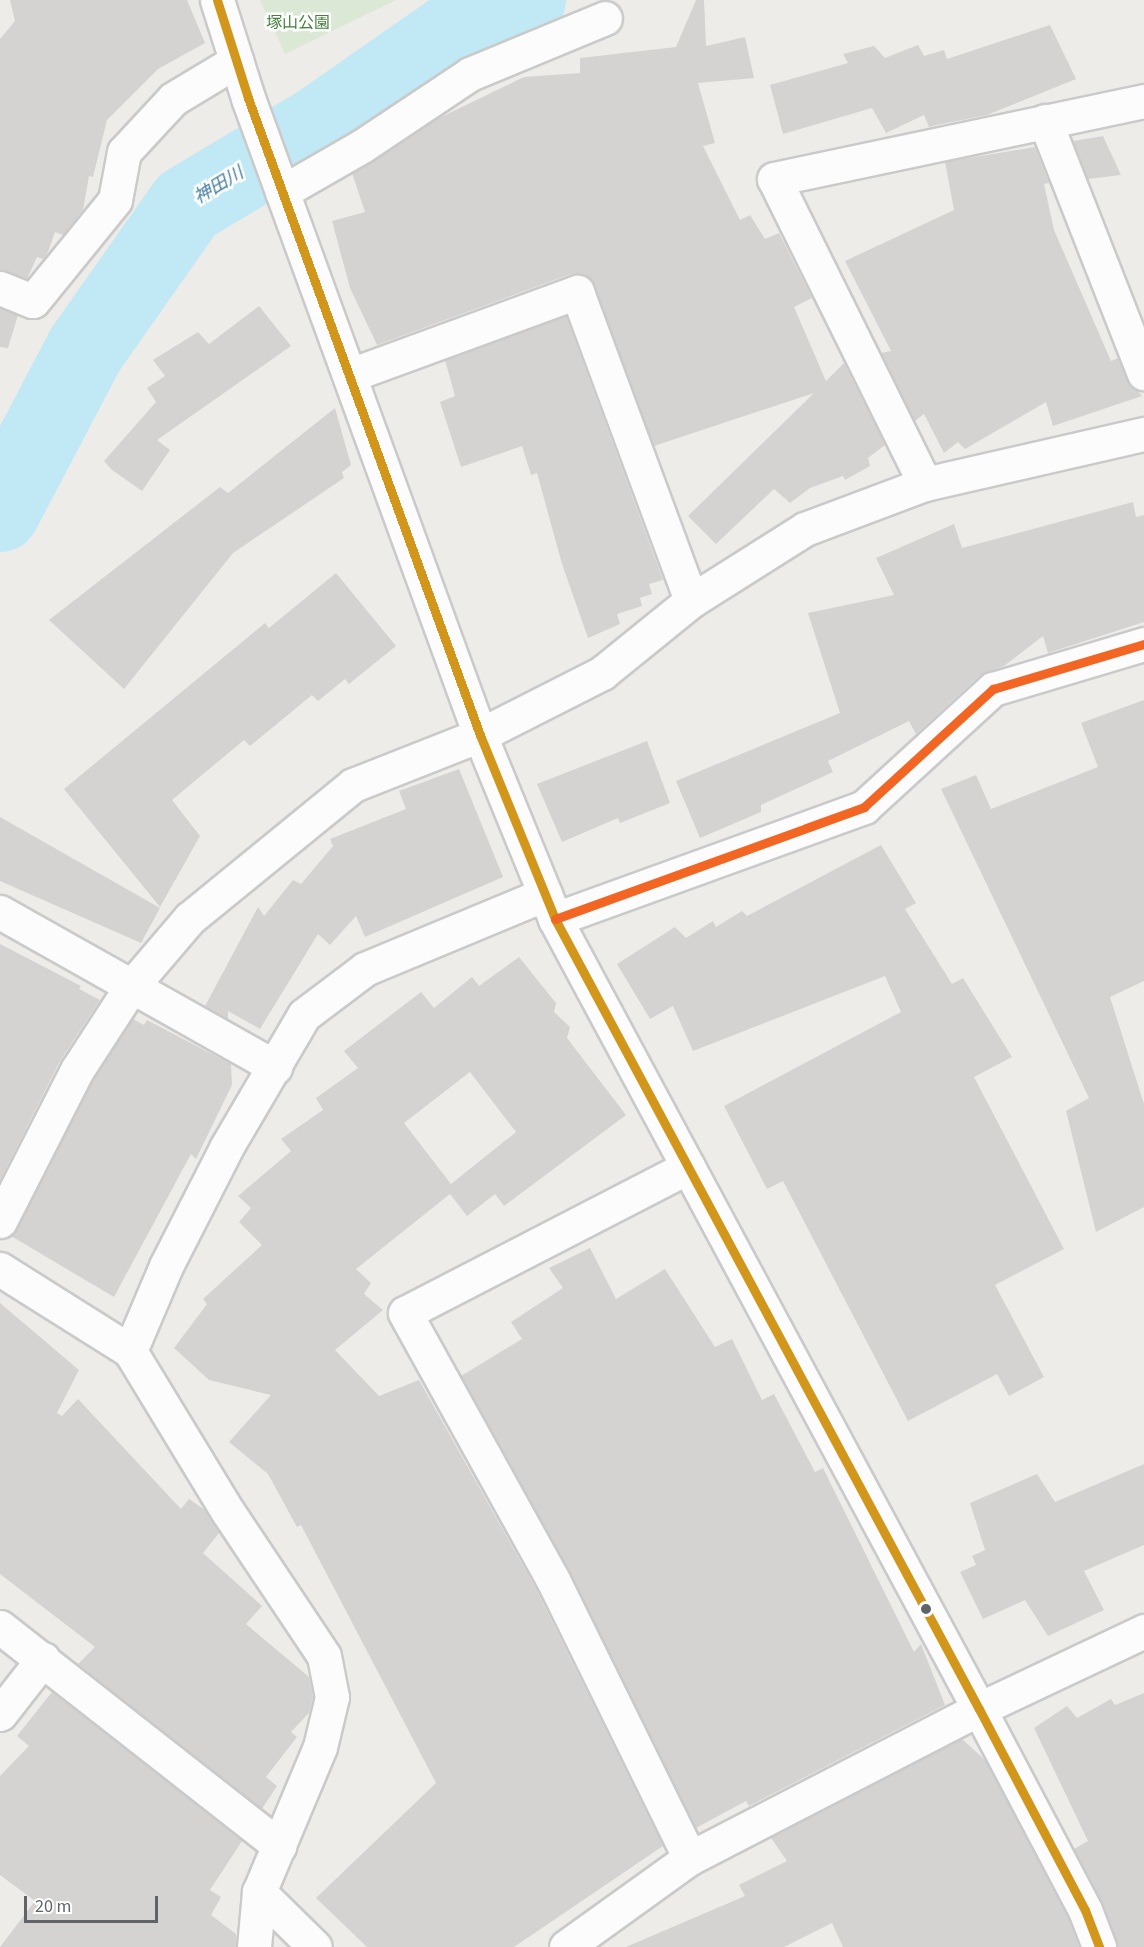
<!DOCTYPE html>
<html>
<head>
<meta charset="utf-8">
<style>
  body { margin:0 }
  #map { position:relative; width:1144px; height:1947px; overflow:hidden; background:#eeece9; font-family:"Source Sans 3","Noto Sans JP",sans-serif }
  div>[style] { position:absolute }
  .green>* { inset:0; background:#dbe8d6 }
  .river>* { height:80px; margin:-40px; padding:0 40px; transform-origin:40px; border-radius:40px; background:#c0e8f5 }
  .building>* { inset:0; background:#d5d3d2 }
  .roads { filter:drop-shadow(2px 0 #cacaca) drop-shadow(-2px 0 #cacaca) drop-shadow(0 2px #cacaca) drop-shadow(0 -2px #cacaca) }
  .minor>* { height:33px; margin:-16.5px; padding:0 16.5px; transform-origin:16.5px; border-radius:16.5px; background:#fcfcfc }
  .bus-1>* { height:9px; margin:-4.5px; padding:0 4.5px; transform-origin:4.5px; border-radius:4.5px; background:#d1961a }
  .bus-2>* { height:9px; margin:-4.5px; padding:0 4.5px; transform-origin:4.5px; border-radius:4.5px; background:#f26522 }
  .dots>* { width:16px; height:16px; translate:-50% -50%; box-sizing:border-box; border:3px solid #fff; border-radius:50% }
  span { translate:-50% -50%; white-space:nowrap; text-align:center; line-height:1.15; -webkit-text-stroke:5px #fff; paint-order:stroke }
  .park-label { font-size:16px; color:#43823a }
  .water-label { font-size:18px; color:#437d9b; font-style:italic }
  .scale { position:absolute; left:24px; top:1896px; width:134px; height:27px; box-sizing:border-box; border:3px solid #5f6467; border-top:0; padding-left:8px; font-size:18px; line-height:21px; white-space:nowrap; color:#5f6467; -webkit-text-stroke:4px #fff; paint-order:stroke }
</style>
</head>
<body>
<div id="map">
  <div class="green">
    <div style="clip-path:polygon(260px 0,396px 0,285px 54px)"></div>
  </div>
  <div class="river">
    <div style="left:0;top:512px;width:183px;rotate:-62.3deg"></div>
    <div style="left:85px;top:350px;width:177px;rotate:-54.9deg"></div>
    <div style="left:187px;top:205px;width:155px;rotate:-31deg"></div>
    <div style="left:320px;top:125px;width:194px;rotate:-34.9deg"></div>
    <div style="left:479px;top:14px;width:49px;rotate:-16.6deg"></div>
  </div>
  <div class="building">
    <div style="clip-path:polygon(10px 0,187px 0,205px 43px,158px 69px,107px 120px,93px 177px,89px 176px,83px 210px,63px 235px,55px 232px,48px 252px,43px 259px,37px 257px,27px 279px,0 270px,0 39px,15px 21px)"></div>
    <div style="clip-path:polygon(696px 0,704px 0,706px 46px,745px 37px,754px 78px,698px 83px,715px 143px,703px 146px,740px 220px,750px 215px,765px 239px,779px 233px,812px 298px,794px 307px,826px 381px,844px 363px,885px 445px,868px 458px,870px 466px,845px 480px,843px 476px,810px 488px,790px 503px,774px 489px,716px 544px,688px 516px,814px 393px,654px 446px,589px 277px,571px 274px,377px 345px,350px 288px,332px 221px,365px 212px,352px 173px,433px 121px,524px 77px,580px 73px,580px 58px,676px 47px)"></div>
    <div style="clip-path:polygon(1050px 25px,1076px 79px,987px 115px,937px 125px,929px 127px,924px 115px,886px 133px,872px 108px,783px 134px,770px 85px,848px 63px,843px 54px,874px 46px,885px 58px,918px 45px,924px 56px,944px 50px,947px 59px)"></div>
    <div style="clip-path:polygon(1103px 136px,1121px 175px,1088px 179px,1073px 141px)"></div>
    <div style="clip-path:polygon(1035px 147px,1049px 183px,1044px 184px,1054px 230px,1111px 361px,1118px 358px,1127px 380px,1142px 396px,1053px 426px,1046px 402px,965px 449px,958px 442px,944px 453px,924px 414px,915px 421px,881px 353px,891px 351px,845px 261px,954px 210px,945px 162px)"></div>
    <div style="clip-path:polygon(259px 306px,291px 346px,157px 440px,170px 450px,142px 491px,112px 470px,104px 461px,156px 402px,147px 388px,165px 376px,153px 360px,198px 332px,209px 344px)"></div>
    <div style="clip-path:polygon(0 308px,18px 315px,8px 348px,0 347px)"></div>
    <div style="clip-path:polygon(566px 316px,663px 580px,649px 584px,652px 594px,640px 598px,642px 606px,617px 614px,620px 624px,588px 638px,562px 564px,537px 473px,531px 475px,522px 446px,461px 467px,440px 402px,455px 396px,445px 360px)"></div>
    <div style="clip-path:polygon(335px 408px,351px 465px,342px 472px,344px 478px,233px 553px,124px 689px,49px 620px,220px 487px,228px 493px)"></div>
    <div style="clip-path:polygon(1133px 502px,1136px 517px,1144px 515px,1144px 622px,1048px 653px,1043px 636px,1004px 666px,980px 675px,916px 734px,909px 721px,828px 761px,833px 772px,761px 805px,761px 812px,700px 838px,676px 781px,840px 713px,808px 613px,894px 595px,876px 558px,954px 524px,962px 548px)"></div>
    <div style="clip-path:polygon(336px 573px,396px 646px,349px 684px,345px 679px,318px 701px,312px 695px,250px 746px,244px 740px,172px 800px,200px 836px,160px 907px,64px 789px,265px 623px,269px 628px)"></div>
    <div style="clip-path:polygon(1144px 700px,1144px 981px,1110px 997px,1144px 1104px,1144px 1207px,1096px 1232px,1066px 1111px,1089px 1098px,941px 789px,976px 775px,991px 809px,1098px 767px,1081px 723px)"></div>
    <div style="clip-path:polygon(647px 741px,670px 803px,620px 823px,618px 818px,562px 842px,537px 784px)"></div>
    <div style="clip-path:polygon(459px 769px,503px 877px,365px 937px,356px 916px,330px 945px,318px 934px,260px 1029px,228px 1011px,228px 1019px,205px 1006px,258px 907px,264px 916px,293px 880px,301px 884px,333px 846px,330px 839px,406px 809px,399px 791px)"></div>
    <div style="clip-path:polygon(0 817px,160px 908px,141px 943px,0 881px)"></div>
    <div style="clip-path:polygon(881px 845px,916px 903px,905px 909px,952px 984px,963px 978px,1012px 1057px,974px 1077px,1064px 1249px,995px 1285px,1044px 1377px,1009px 1396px,997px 1374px,908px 1421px,783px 1181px,767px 1189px,724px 1106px,901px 1012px,885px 976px,693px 1051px,673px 1006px,650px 1019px,617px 964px,675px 927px,686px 938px,713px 921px,716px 927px,742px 911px,747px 916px)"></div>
    <div style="clip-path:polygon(0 944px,81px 986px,79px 989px,100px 1000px,60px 1061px,0 1180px)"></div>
    <div style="clip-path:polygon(evenodd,519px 957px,556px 1003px,554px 1012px,570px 1027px,567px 1038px,626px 1115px,504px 1206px,495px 1194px,467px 1216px,450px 1194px,356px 1269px,371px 1283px,364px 1294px,383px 1310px,335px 1350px,379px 1396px,419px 1380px,536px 1589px,663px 1846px,514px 1947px,367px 1947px,316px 1898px,436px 1783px,301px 1525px,297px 1527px,268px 1474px,229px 1442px,271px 1395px,209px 1380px,174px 1348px,207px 1304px,203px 1299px,262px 1245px,239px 1222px,251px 1208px,238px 1196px,291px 1151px,281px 1139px,323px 1110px,316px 1098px,358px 1068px,344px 1051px,421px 992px,434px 1008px,472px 977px,479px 986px,519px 957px,470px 1072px,516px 1132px,451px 1184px,404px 1123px,470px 1072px)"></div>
    <div style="clip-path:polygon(133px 1019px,144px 1025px,147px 1020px,231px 1064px,232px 1085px,196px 1159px,191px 1154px,114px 1297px,11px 1236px,93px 1079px)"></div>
    <div style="clip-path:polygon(590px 1248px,616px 1299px,665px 1269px,715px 1347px,732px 1339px,762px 1400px,774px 1394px,815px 1472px,823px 1468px,914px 1652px,921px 1644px,945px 1705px,749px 1806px,746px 1801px,696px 1828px,569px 1571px,461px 1376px,522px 1339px,511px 1322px,563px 1288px,549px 1268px)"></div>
    <div style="clip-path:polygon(0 1303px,79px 1370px,57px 1413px,62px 1416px,78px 1399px,181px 1509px,189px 1499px,205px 1510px,219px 1533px,203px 1553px,262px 1606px,246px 1624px,309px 1677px,313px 1697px,309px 1713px,291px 1732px,297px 1737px,266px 1777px,277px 1786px,262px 1809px,78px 1664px,95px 1647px,0 1574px)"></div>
    <div style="clip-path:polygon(1144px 1464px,1144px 1545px,1084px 1571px,1104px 1610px,1048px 1636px,1025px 1600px,983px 1619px,960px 1572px,976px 1565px,972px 1556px,985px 1550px,970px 1503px,1037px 1474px,1055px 1502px)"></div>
    <div style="clip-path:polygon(52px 1692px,242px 1841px,210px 1890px,221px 1897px,211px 1915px,236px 1934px,236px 1947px,0 1947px,35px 1901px,0 1875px,0 1776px,29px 1746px,17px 1736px)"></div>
    <div style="clip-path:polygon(1144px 1693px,1144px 1947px,1117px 1947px,1102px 1903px,1074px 1849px,1088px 1841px,1034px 1728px,1067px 1706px,1077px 1718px,1111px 1699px,1115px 1705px)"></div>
    <div style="clip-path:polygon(962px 1739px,985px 1760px,1068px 1918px,1079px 1947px,843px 1947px,832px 1923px,784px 1947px,626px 1947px,745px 1896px,739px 1885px,787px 1861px,771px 1838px)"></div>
  </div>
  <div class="roads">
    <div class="minor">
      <div style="left:217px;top:0;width:103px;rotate:72.4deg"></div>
      <div style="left:248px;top:98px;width:678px;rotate:69.99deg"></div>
      <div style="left:480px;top:735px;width:199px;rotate:67.8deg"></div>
      <div style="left:555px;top:919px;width:897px;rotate:61.78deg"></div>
      <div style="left:979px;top:1709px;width:227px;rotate:62.2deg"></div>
      <div style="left:1085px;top:1910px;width:40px;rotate:69deg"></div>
      <div style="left:1045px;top:121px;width:271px;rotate:68.6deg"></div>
      <div style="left:282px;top:192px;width:92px;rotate:-29.9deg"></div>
      <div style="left:362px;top:146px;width:130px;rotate:-33.7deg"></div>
      <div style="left:470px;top:74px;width:146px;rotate:-22.5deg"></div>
      <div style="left:0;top:288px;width:35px;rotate:22deg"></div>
      <div style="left:33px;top:301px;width:130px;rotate:-50.9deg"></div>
      <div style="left:115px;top:200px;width:49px;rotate:-79.4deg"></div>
      <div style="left:124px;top:152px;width:72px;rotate:-47.2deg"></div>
      <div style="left:173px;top:99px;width:74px;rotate:-31.1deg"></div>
      <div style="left:350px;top:375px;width:242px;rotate:-20.1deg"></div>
      <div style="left:577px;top:292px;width:329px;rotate:69.7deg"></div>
      <div style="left:925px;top:484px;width:340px;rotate:-116.3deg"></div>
      <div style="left:774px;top:179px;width:378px;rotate:-11.9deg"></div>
      <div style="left:0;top:912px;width:316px;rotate:29.4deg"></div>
      <div style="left:555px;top:919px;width:329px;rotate:-19.9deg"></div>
      <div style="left:864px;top:807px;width:175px;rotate:-42.5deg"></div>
      <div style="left:993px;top:689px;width:158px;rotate:-16.6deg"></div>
      <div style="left:688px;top:1167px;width:318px;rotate:152.7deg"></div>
      <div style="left:405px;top:1313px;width:305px;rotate:61deg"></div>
      <div style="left:553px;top:1580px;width:310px;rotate:63.8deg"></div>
      <div style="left:0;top:1221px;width:169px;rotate:-63deg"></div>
      <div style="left:77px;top:1070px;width:99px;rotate:-57deg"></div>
      <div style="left:131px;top:987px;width:91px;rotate:-49.5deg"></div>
      <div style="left:190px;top:918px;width:210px;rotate:-39.2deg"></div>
      <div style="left:353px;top:785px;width:136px;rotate:-21.5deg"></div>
      <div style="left:480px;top:735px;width:137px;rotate:-26.9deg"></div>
      <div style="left:602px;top:673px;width:114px;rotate:-39deg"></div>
      <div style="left:691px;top:601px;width:135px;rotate:-32.3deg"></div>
      <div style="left:805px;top:529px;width:128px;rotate:-20.6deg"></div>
      <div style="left:925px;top:484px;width:225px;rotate:-12.9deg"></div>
      <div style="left:0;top:1269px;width:154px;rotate:32.2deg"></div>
      <div style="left:130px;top:1351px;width:188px;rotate:58.7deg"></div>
      <div style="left:228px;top:1512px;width:173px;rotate:56.3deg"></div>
      <div style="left:324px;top:1656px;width:42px;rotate:79deg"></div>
      <div style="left:332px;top:1697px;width:51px;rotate:103.5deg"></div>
      <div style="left:320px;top:1747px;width:157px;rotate:112.8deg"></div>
      <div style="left:259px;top:1892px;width:55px;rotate:95.2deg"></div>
      <div style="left:130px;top:1351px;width:92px;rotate:-67deg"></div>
      <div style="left:166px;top:1266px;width:132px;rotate:-63deg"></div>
      <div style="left:226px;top:1148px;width:154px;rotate:-59.6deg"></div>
      <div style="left:304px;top:1015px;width:76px;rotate:-37deg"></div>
      <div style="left:365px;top:969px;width:195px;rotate:-22.6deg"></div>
      <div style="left:0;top:1627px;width:355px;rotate:38.1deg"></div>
      <div style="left:0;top:1714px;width:70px;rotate:-52deg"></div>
      <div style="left:259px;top:1892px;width:78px;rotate:44.5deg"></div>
      <div style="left:566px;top:1947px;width:153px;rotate:-35.7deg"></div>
      <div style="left:690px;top:1858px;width:325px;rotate:-27.3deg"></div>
      <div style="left:979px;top:1709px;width:183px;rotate:-25.3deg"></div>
    </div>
  </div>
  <div class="bus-1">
    <div style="left:217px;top:0;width:103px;rotate:72.4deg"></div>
    <div style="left:248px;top:98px;width:678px;rotate:69.99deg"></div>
    <div style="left:480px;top:735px;width:199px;rotate:67.8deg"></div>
    <div style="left:555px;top:919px;width:897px;rotate:61.78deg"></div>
    <div style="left:979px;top:1709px;width:227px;rotate:62.2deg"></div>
    <div style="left:1085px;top:1910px;width:40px;rotate:69deg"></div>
  </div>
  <div class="bus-2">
    <div style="left:555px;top:919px;width:329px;rotate:-19.9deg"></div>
    <div style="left:864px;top:807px;width:175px;rotate:-42.5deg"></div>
    <div style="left:993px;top:689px;width:158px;rotate:-16.6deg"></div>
  </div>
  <div class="dots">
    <div style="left:926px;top:1609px;background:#5f6467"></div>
  </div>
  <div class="park-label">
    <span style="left:298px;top:23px">塚山公園</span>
  </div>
  <div class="water-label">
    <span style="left:219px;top:186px;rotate:-31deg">神田川</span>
  </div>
  <div class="scale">20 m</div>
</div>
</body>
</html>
